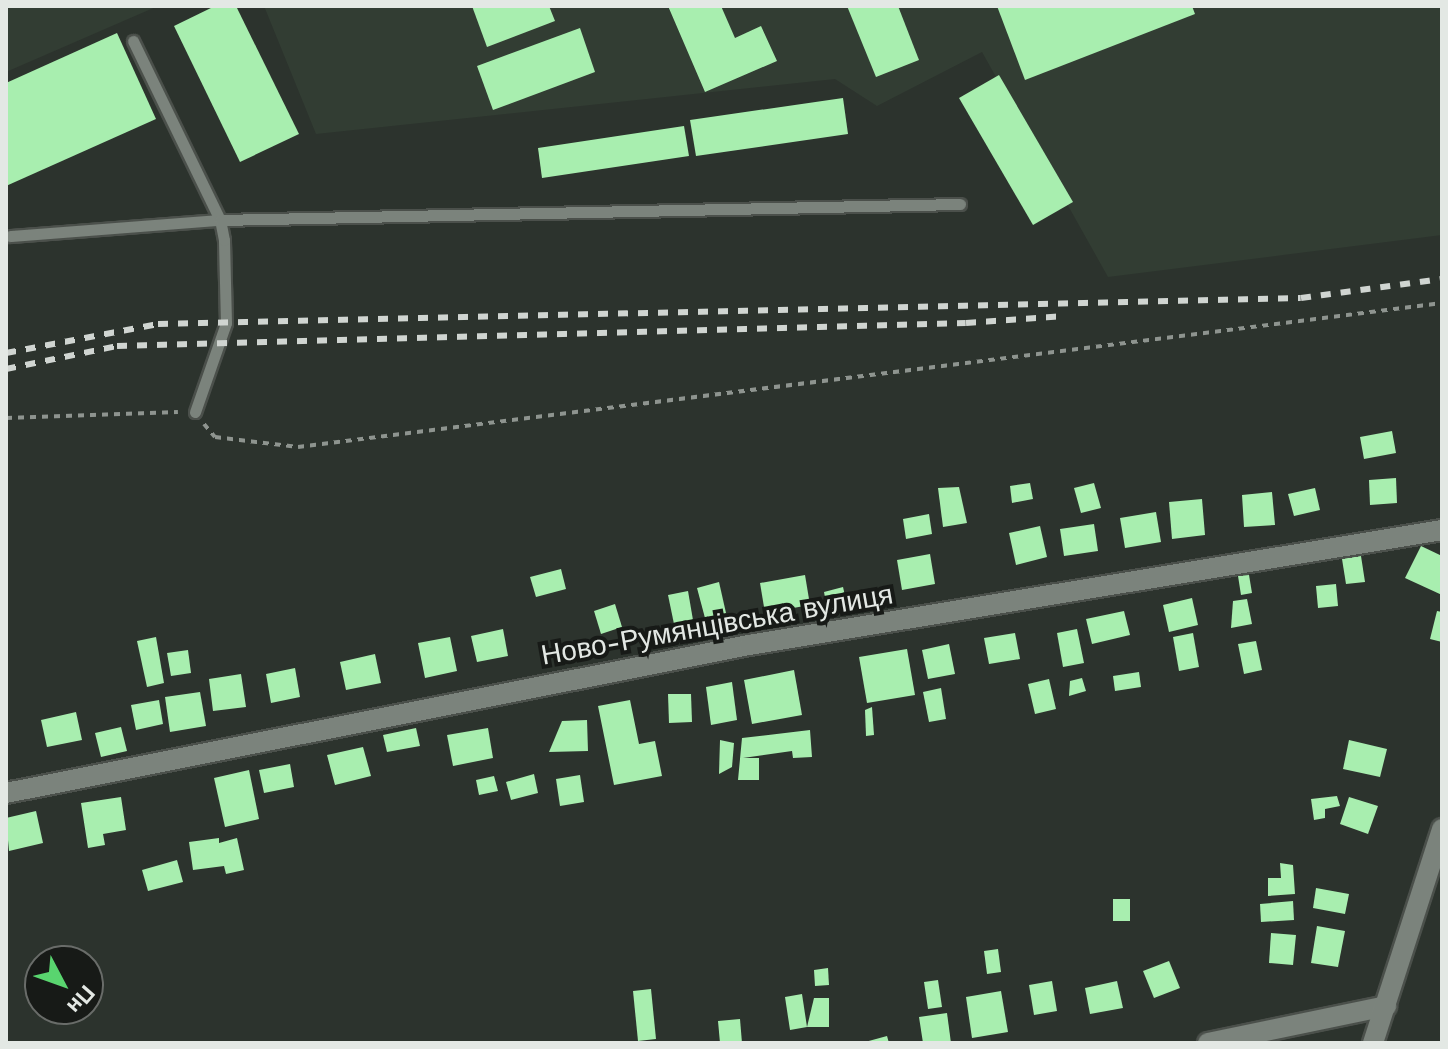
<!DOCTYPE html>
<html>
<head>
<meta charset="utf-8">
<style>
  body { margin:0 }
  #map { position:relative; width:1448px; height:1049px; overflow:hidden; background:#2c332d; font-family:"Work Sans",sans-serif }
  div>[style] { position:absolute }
  .built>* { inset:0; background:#323d33 }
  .building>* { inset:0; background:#a8eeaf }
  .path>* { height:4px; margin-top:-2px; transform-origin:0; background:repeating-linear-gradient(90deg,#8e948f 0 6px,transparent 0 12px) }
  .roads { filter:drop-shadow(2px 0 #4b504b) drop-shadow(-2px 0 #4b504b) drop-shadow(0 2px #4b504b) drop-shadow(0 -2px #4b504b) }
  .service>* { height:11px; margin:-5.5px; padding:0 5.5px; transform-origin:5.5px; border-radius:5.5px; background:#7b837c }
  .minor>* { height:20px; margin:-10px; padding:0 10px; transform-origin:10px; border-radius:10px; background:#7b837c }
  .rail>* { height:6px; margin-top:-3px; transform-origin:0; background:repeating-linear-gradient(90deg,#d0d5d1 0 10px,transparent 0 20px) }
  span { translate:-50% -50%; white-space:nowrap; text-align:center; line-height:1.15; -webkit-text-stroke:8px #171a17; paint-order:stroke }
  .street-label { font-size:28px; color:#e3e8e4 }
  .frame { position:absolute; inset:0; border:8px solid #e3e8e4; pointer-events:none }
  .north { position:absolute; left:24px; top:945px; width:80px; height:80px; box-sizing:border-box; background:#171a17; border:2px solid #696c69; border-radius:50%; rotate:131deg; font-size:22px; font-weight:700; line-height:32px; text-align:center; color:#e3e8e4 }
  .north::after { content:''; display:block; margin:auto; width:28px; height:36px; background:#59d56f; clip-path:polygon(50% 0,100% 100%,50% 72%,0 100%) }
</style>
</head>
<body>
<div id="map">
  <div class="built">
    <div style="clip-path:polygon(6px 6px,158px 6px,6px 72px)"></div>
    <div style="clip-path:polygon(264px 6px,1442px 6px,1442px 235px,1108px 277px,982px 52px,877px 106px,835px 79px,316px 134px)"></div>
  </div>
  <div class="building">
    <div style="clip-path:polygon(215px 6px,236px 6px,299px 134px,240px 162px,174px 26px)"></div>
    <div style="clip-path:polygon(472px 6px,549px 6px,555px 21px,487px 47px)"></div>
    <div style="clip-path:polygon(668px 6px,721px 6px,735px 38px,761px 26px,777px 61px,705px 92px)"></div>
    <div style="clip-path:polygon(847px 6px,898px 6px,919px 60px,876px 77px)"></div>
    <div style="clip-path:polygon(997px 6px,1192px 6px,1195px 14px,1025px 80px)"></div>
    <div style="clip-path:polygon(580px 28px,595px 72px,493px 110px,477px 66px)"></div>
    <div style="clip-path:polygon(117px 33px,156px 119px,6px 186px,6px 83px)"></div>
    <div style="clip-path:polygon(999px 75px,1073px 202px,1033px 225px,959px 98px)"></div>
    <div style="clip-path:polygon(843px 98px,848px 134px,696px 156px,690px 120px)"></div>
    <div style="clip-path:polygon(684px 126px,689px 156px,542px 178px,538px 148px)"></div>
    <div style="clip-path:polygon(1392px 431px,1396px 453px,1364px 459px,1360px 437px)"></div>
    <div style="clip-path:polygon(1396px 478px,1397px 503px,1370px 505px,1369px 480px)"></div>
    <div style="clip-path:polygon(1030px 483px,1033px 499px,1012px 503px,1010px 486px)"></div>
    <div style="clip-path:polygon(1094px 483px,1101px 508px,1081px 513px,1074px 488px)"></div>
    <div style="clip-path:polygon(959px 487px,967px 523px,943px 527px,938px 488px)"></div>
    <div style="clip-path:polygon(1315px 488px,1320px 510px,1294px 516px,1288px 494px)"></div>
    <div style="clip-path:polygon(1272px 492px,1275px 525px,1244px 527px,1242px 495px)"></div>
    <div style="clip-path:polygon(1202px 499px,1205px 535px,1172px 539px,1169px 502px)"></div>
    <div style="clip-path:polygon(1156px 512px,1161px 542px,1125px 548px,1120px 518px)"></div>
    <div style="clip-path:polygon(929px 514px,932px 534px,906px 539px,903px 519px)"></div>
    <div style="clip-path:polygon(1094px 524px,1098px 551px,1064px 556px,1060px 529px)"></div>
    <div style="clip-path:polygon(1040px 526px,1047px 557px,1016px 565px,1009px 533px)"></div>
    <div style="clip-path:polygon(1421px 546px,1442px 556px,1442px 595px,1405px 578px)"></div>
    <div style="clip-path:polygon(930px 554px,935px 584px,902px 590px,897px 560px)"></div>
    <div style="clip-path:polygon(1361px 556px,1365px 582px,1346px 584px,1342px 559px)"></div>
    <div style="clip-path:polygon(561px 569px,566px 589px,536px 597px,530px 577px)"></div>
    <div style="clip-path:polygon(805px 575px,810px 605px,765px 613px,760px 583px)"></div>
    <div style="clip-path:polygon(1249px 575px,1252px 593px,1241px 595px,1238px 576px)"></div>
    <div style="clip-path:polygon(719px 582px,726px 613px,705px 618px,697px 588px)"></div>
    <div style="clip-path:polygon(1336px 584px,1338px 606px,1318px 608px,1316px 586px)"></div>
    <div style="clip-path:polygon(843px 587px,848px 609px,828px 614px,824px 592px)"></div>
    <div style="clip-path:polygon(688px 591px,693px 620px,674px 624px,668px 595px)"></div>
    <div style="clip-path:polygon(1192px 598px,1198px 625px,1169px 632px,1163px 605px)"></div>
    <div style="clip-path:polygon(1247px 599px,1252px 624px,1231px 628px,1233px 601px)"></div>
    <div style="clip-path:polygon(615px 604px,622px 627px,601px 634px,594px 611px)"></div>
    <div style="clip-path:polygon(1124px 611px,1130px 635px,1092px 644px,1086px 619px)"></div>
    <div style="clip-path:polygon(1437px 611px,1442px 612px,1442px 642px,1430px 639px)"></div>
    <div style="clip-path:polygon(503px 629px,508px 656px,477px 662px,471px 636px)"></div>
    <div style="clip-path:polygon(1077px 629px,1084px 663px,1063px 667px,1057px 633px)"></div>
    <div style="clip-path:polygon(1015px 633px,1020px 659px,989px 664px,984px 638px)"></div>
    <div style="clip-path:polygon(1193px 633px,1199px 667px,1179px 671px,1173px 637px)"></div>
    <div style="clip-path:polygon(156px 637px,164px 683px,147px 687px,137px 641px)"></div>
    <div style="clip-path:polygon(450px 637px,457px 671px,425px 678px,418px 643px)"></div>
    <div style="clip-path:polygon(1256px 641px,1262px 670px,1244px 674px,1238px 644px)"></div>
    <div style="clip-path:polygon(949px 644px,955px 674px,928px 679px,922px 650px)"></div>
    <div style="clip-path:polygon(907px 649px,915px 695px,867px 703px,859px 657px)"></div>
    <div style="clip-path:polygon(188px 650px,191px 673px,171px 676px,167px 653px)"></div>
    <div style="clip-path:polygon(375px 654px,381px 683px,346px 690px,340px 662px)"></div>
    <div style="clip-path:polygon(295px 668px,300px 697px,271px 703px,266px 674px)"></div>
    <div style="clip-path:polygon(794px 670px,802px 715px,752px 724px,744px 680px)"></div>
    <div style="clip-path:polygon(1139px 672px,1141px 687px,1115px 691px,1113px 676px)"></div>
    <div style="clip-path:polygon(241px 674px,246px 707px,213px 711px,209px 679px)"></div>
    <div style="clip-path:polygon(1082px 678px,1086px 691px,1069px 696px,1070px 681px)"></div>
    <div style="clip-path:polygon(1049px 679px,1056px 709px,1035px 714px,1028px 684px)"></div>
    <div style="clip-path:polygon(732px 682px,737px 720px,711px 725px,706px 687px)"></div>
    <div style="clip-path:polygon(941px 688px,946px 719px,929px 722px,923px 692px)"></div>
    <div style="clip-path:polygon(200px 692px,206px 726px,170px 732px,165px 697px)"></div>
    <div style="clip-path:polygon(668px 694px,691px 694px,692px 722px,669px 723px)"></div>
    <div style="clip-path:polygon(159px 700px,163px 724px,136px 730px,131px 705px)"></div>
    <div style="clip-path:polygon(630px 700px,639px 744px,655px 741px,662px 776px,614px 785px,598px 706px)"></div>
    <div style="clip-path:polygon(872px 707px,874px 735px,866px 736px,865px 710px)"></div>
    <div style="clip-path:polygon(76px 712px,82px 740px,47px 747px,41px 720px)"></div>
    <div style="clip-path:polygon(587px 720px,588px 751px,549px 752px,562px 721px)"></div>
    <div style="clip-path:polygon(121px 727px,127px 751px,101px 757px,95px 733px)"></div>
    <div style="clip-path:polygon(416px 728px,420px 746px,387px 752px,383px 735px)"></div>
    <div style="clip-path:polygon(488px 728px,493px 758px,453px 766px,447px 735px)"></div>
    <div style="clip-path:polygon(810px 730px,812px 757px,793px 758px,792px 751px,743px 758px,759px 758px,759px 780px,738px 780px,742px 738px)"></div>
    <div style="clip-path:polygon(720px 740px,734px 743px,732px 767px,719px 774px)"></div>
    <div style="clip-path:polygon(1349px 740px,1387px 749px,1380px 777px,1343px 769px)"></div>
    <div style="clip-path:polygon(363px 747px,371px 776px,335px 785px,327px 755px)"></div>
    <div style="clip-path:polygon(290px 764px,294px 787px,264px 793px,259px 770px)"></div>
    <div style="clip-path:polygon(249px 770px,259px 819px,225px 827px,214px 778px)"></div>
    <div style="clip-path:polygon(534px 774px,538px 793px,511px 800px,506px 782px)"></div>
    <div style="clip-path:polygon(580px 775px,584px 802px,560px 806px,556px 779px)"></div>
    <div style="clip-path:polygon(494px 776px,498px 791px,479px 795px,476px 780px)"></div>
    <div style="clip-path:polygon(1337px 796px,1340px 806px,1325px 809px,1325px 818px,1314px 820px,1311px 799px)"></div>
    <div style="clip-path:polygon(121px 797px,126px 830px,103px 834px,105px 845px,88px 848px,81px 803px)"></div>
    <div style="clip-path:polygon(1349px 797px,1378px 806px,1368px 834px,1340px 824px)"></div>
    <div style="clip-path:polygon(36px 811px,43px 843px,9px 851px,6px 818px)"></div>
    <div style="clip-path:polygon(219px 838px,219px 843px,237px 838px,244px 870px,226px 874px,224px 866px,193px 870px,189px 842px)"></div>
    <div style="clip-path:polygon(177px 860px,183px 882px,148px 891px,142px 870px)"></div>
    <div style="clip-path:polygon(1280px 863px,1293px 865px,1295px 894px,1268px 896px,1268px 878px,1281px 878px)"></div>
    <div style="clip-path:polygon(1316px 888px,1349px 894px,1345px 914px,1313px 908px)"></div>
    <div style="clip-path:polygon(1113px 899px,1130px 899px,1130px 921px,1113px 921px)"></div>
    <div style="clip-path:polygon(1293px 901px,1294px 920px,1261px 922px,1260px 904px)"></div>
    <div style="clip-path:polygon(1317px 926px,1345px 931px,1338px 967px,1311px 963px)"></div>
    <div style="clip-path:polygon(1271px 933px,1296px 935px,1293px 965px,1269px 963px)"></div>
    <div style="clip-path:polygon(998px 949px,1001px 972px,987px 974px,984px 951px)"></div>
    <div style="clip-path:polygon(1169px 961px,1180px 988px,1154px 998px,1143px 971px)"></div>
    <div style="clip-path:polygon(828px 968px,829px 985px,815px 986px,814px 970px)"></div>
    <div style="clip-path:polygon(938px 980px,942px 1007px,928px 1009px,924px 982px)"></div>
    <div style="clip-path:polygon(1052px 981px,1057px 1011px,1034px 1015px,1029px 985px)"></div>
    <div style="clip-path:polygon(1117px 981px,1123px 1008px,1090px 1014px,1085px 988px)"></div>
    <div style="clip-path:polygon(651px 989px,656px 1039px,638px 1041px,633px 991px)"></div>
    <div style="clip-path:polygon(1001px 991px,1008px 1032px,972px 1038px,966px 997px)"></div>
    <div style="clip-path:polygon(802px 994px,807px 1027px,790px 1030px,785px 997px)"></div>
    <div style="clip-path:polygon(814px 998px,829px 998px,829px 1027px,807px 1027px)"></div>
    <div style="clip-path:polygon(947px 1013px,951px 1043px,923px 1043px,919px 1017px)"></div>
    <div style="clip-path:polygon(740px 1019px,742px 1043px,720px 1043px,718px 1021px)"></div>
    <div style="clip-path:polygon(887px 1036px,889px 1043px,865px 1043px,865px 1042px)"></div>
  </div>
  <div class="path">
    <div style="left:6px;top:418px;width:172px;rotate:-2deg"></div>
    <div style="left:204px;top:424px;width:17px;rotate:50deg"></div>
    <div style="left:215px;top:437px;width:84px;rotate:6.9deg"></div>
    <div style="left:298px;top:447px;width:1153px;rotate:-7.17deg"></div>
  </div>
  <div class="roads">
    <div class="service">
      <div style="left:10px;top:236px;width:211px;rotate:-4.4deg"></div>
      <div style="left:220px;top:220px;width:199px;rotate:-115.9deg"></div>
      <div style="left:195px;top:412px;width:94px;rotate:-70.8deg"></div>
      <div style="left:226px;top:323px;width:83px;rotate:-91.4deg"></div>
      <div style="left:224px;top:240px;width:20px;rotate:-101deg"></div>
      <div style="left:220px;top:220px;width:740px;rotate:-1.24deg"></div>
    </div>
    <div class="minor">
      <div style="left:6px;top:793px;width:758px;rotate:-11.27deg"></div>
      <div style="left:749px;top:645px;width:702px;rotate:-9.42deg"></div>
      <div style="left:1208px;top:1043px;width:182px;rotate:-11.7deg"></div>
      <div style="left:1373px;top:1043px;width:225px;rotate:-72.1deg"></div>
    </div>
  </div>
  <div class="rail">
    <div style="left:6px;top:353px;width:155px;rotate:-10.8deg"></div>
    <div style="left:158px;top:324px;width:1143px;rotate:-1.3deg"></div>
    <div style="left:1301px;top:298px;width:142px;rotate:-7.7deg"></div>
    <div style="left:6px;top:369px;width:113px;rotate:-11.7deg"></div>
    <div style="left:117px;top:346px;width:849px;rotate:-1.55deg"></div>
    <div style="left:966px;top:323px;width:99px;rotate:-4deg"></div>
  </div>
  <div class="street-label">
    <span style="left:717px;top:625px;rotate:-10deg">Ново-Румянцівська вулиця</span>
  </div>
  <div class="frame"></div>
  <div class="north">Пн</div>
</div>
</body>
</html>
